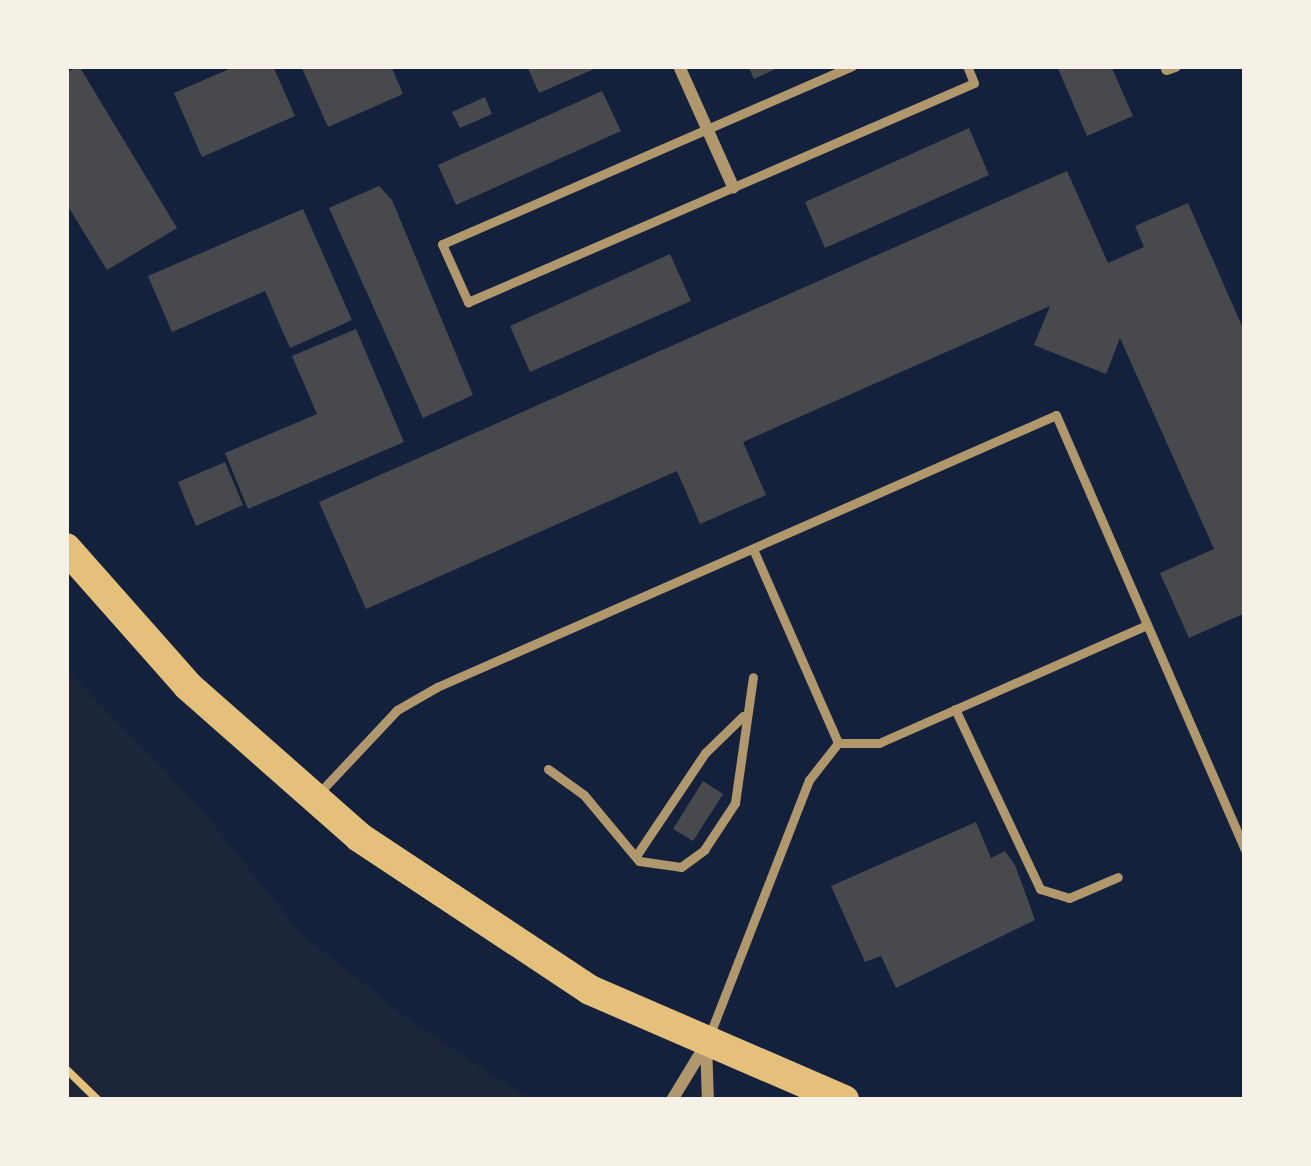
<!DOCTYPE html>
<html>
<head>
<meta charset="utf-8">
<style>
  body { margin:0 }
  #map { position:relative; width:1311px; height:1166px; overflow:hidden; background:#14213d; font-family:"Sofia Sans Condensed",sans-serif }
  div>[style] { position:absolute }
  .green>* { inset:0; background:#1d2539 }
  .building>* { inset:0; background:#48494c }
  .path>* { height:8px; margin:-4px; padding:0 4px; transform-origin:4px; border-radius:4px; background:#e5c07b }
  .service>* { height:9px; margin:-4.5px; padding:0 4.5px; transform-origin:4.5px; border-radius:4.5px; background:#b1986c }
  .minor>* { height:12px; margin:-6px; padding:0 6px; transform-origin:6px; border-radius:6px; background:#b1986c }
  .primary>* { height:30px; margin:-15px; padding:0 15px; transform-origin:15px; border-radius:15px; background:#e5c07b }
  span { translate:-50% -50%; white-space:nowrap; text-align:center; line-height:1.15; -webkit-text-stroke:10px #f6f1e7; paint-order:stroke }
  .frame { position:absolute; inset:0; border:69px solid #f6f1e7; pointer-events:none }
</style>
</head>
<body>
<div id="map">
  <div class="green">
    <div style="clip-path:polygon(66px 670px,195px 801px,300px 933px,413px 1023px,532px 1100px,66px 1100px)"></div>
  </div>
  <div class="building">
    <div style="clip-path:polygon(79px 66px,177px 228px,107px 270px,66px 203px,66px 73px)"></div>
    <div style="clip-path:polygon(236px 66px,273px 66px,295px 116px,202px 157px,174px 93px)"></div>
    <div style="clip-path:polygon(301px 66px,391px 66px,403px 94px,328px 127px)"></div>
    <div style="clip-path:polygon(527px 66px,601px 66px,539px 93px)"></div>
    <div style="clip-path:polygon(748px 66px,782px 66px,754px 79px)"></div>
    <div style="clip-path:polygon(1057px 66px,1111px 66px,1133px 116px,1087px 136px)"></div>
    <div style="clip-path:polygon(602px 91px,621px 131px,456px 205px,438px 165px)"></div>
    <div style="clip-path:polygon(485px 97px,492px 114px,460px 128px,452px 112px)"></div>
    <div style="clip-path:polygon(969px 128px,989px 175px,825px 248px,805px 202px)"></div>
    <div style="clip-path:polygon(1067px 171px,1108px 263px,1144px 247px,1135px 226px,1188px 203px,1245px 333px,1245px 613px,1189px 638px,1160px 573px,1214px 549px,1120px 338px,1106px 374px,1034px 345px,1050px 306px,743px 442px,766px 495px,700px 524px,677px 471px,366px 609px,319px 502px)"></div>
    <div style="clip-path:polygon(379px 186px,392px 200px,473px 395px,423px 418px,329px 208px)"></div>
    <div style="clip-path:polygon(303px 209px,352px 320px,290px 348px,265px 291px,172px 332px,148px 276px)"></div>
    <div style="clip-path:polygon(670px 254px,691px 301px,530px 372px,510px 326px)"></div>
    <div style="clip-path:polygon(356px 329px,404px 442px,248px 509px,225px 453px,317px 414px,292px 356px)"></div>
    <div style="clip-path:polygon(225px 462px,243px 505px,196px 526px,178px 482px)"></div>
    <div style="clip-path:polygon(703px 781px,723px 794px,693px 841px,673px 829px)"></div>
    <div style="clip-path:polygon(976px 822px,991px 858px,1005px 851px,1015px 865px,1035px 920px,896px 988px,881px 956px,865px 962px,831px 886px)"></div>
  </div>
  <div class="path">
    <div style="left:66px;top:1069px;width:45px;rotate:44.1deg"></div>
  </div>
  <div class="service">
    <div style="left:852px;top:66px;width:447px;rotate:156.5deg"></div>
    <div style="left:442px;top:244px;width:64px;rotate:65.9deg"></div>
    <div style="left:468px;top:302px;width:551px;rotate:-23.4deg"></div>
    <div style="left:974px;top:83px;width:18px;rotate:-112deg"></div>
    <div style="left:753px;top:549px;width:212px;rotate:66.3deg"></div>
    <div style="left:838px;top:743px;width:41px"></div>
    <div style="left:879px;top:743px;width:293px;rotate:-23.8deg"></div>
    <div style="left:955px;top:709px;width:199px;rotate:64.7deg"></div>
    <div style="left:1040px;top:889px;width:30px;rotate:17deg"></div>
    <div style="left:1069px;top:898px;width:53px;rotate:-23.2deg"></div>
    <div style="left:548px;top:769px;width:44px;rotate:35.8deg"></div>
    <div style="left:584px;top:795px;width:86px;rotate:50.2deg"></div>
    <div style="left:639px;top:861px;width:42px;rotate:8.1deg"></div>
    <div style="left:681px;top:867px;width:29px;rotate:-36deg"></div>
    <div style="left:704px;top:850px;width:56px;rotate:-56.6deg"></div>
    <div style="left:735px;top:803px;width:127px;rotate:-81.9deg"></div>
    <div style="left:320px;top:792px;width:112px;rotate:-46.8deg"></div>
    <div style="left:397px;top:710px;width:46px;rotate:-29.9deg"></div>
    <div style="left:437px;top:687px;width:676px;rotate:-23.72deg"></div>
    <div style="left:1056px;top:415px;width:474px;rotate:66.5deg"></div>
    <div style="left:636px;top:856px;width:124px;rotate:-56.2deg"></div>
    <div style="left:705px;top:753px;width:53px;rotate:-44.2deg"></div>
    <div style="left:708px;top:1039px;width:278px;rotate:-68.7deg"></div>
    <div style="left:809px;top:780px;width:47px;rotate:-51.9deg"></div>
  </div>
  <div class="minor">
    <div style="left:679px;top:66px;width:133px;rotate:65.9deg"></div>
    <div style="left:1167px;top:69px;width:9px;rotate:-21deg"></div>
    <div style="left:706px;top:1044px;width:56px;rotate:88deg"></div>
    <div style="left:672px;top:1100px;width:66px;rotate:-58.7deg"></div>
  </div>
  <div class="primary">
    <div style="left:66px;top:548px;width:184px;rotate:48.5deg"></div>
    <div style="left:188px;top:686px;width:228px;rotate:41.4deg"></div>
    <div style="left:359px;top:837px;width:277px;rotate:33.5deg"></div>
    <div style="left:590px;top:990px;width:277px;rotate:23.4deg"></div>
  </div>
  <div class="frame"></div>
</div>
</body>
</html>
